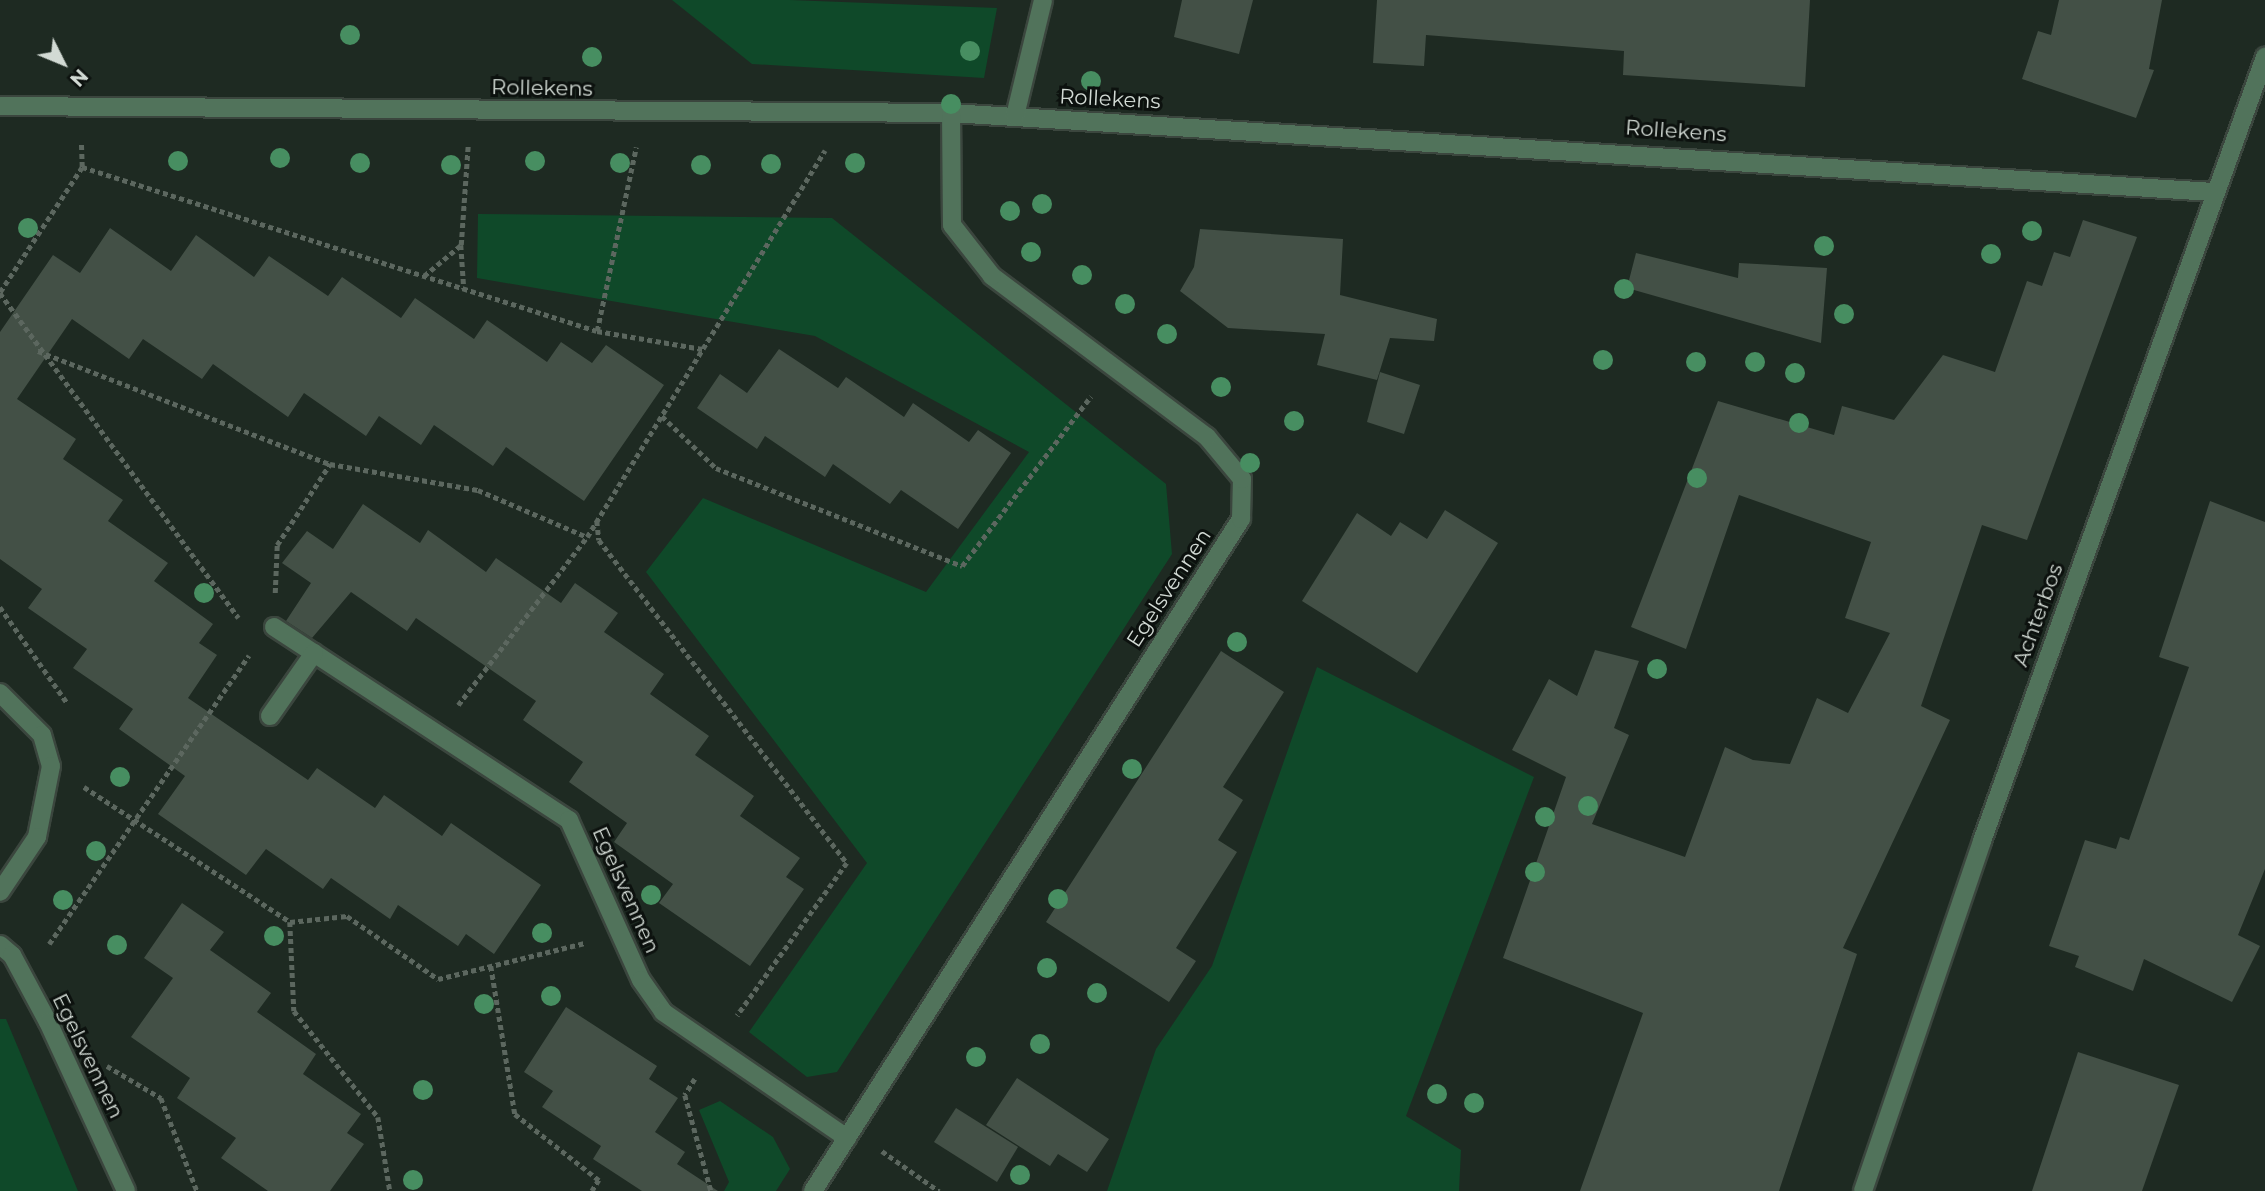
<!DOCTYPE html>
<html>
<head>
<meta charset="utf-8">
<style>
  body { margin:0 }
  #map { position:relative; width:2265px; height:1191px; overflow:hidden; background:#1e2a22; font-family:Montserrat,sans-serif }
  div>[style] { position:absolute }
  .green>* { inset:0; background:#0f4929 }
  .building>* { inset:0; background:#435046 }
  .path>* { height:4.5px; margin-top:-2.25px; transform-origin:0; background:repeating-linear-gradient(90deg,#5c675f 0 5px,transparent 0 8.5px) }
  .roads { filter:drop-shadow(2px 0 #3b463e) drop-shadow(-2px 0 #3b463e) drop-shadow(0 2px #3b463e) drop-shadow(0 -2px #3b463e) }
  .minor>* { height:18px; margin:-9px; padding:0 9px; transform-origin:9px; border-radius:9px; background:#51735b }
  .trees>* { width:20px; height:20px; margin:-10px; border-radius:50%; background:#478e61 }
  span { translate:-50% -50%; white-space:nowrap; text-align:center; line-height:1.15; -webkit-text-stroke:6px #0c110e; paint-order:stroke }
  .street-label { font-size:21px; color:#d2dad4 }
  .north { position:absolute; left:28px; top:28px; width:70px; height:70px; -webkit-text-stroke:5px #0c110e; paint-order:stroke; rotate:133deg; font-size:19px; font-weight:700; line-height:28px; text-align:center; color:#d2dad4 }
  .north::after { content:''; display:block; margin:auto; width:24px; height:32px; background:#d2dad4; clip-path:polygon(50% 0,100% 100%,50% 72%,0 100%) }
</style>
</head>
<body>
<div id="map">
  <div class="green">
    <div style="clip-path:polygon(672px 0,790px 0,997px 8px,984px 78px,752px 64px)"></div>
    <div style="clip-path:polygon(478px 214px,832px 218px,1166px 484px,1172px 554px,837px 1072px,807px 1077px,749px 1032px,867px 863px,646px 572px,703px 498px,926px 592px,1029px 452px,815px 336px,477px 278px)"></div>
    <div style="clip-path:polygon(1317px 667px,1534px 777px,1406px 1116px,1461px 1150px,1459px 1191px,1107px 1191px,1156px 1049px,1212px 966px)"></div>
    <div style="clip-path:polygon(0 1019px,6px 1019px,78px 1191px,0 1191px)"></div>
    <div style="clip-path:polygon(720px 1101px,773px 1137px,790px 1169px,776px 1191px,724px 1191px,729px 1182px,699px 1110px)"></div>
  </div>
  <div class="building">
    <div style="clip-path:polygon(1182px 0,1253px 0,1239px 54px,1174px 37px)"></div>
    <div style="clip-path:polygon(1377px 0,1810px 0,1805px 87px,1623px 75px,1624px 51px,1426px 35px,1424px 66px,1373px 63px)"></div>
    <div style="clip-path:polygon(2059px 0,2162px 0,2149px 69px,2154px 70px,2136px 118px,2022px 79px,2038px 31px,2051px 35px)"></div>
    <div style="clip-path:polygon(2083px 220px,2137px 237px,2027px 540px,1982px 525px,1921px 706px,1950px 720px,1843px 948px,1857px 954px,1779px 1191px,1580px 1191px,1643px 1013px,1503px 958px,1566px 777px,1512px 750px,1549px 679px,1577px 696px,1595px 650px,1639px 661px,1614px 728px,1629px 735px,1592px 824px,1685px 857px,1725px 747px,1753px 760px,1790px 764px,1817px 698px,1848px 713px,1890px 633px,1845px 618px,1871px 542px,1739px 495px,1686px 649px,1631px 627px,1718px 401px,1834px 435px,1842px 406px,1894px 420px,1943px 355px,1995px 372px,2027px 281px,2042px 286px,2054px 252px,2070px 257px)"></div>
    <div style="clip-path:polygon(110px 228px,171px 271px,196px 235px,254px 277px,269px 256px,328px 296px,342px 277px,401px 318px,415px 298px,474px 339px,487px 320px,547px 362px,561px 342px,592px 363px,606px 345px,664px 385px,584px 501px,506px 447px,493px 466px,434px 425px,421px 445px,379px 416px,366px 436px,304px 393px,288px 417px,213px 364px,202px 379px,143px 339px,129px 359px,72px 319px,17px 399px,76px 439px,63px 459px,123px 500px,108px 521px,168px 563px,154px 581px,213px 624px,199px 643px,217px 655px,188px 698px,308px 780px,317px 768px,375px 808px,384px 795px,442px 836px,451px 823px,541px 885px,494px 954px,466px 934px,458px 946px,398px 905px,390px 919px,331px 878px,323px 889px,266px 849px,246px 875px,158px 814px,185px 776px,119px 729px,133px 709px,73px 668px,87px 649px,28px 608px,42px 589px,0 559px,0 332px,53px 255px,80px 273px)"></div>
    <div style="clip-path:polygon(1200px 229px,1343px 239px,1340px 295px,1437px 319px,1434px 341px,1390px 338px,1377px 380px,1317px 365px,1325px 334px,1228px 328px,1180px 291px,1194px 267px)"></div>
    <div style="clip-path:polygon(1636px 253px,1738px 278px,1739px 263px,1827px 268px,1821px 343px,1627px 288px)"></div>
    <div style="clip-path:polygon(779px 349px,838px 388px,846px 377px,904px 417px,913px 403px,969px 442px,978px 430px,1011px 453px,958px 529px,901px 490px,890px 504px,833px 464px,825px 477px,765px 436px,757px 449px,697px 408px,720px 374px,747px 393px)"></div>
    <div style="clip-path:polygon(1380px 372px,1420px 385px,1404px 434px,1367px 422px)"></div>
    <div style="clip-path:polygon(2210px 501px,2265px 522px,2265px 869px,2238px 935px,2260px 946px,2232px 1002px,2144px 959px,2133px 991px,2075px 967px,2079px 956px,2049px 946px,2085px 840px,2116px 849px,2120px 837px,2129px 840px,2189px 667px,2159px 657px)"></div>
    <div style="clip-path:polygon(363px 504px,420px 543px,428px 530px,486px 572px,496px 558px,561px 603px,575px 583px,618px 613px,604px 632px,664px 674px,650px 694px,709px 736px,695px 755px,754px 796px,740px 816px,800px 858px,786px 877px,804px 889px,750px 966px,659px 903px,673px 884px,614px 842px,627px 823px,569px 782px,583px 762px,523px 720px,536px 701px,416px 618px,407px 631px,351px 592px,312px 638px,286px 621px,311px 583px,282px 563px,307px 531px,333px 549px)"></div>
    <div style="clip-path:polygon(1445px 510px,1498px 543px,1417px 673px,1302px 601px,1357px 513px,1391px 536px,1400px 522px,1427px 539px)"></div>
    <div style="clip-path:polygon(1221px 651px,1284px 692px,1223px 787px,1243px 800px,1218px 840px,1237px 852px,1176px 948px,1196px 961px,1169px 1002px,1046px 922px)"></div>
    <div style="clip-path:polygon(182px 903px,224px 932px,210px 950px,271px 993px,257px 1012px,316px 1054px,303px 1074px,361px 1114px,347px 1133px,364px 1144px,330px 1191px,268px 1191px,221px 1158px,236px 1138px,177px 1098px,190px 1078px,131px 1037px,173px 978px,144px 958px)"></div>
    <div style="clip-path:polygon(566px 1007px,657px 1066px,649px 1079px,678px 1098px,655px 1132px,685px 1152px,677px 1164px,718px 1191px,642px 1191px,593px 1159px,601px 1146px,542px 1107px,553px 1091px,524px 1072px)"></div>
    <div style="clip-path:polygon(2078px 1052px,2179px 1085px,2142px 1191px,2032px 1191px)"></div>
    <div style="clip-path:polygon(1017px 1078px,1109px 1139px,1087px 1172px,1058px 1154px,1050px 1166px,986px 1125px)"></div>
    <div style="clip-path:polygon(956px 1108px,1018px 1147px,997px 1182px,934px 1142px)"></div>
  </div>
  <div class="path">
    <div style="left:82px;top:167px;width:540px;rotate:17.66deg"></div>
    <div style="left:597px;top:331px;width:107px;rotate:9.7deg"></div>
    <div style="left:461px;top:245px;width:101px;rotate:-86deg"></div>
    <div style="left:424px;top:276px;width:48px;rotate:-40deg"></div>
    <div style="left:461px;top:245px;width:44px;rotate:86.1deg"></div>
    <div style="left:0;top:292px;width:149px;rotate:-56.7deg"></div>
    <div style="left:82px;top:167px;width:25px;rotate:-92deg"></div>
    <div style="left:0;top:293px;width:403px;rotate:53.7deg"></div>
    <div style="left:597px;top:331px;width:188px;rotate:-78deg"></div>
    <div style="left:38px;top:351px;width:313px;rotate:21.2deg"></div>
    <div style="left:330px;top:464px;width:150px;rotate:10deg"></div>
    <div style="left:478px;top:490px;width:119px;rotate:23.3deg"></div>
    <div style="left:662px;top:416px;width:75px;rotate:43.9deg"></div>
    <div style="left:716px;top:468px;width:265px;rotate:21.7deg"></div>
    <div style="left:962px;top:566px;width:213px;rotate:-52.8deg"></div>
    <div style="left:597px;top:521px;width:19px;rotate:84deg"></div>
    <div style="left:599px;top:540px;width:407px;rotate:52.5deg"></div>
    <div style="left:847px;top:863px;width:188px;rotate:125.7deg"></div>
    <div style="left:275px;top:593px;width:48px;rotate:-87.6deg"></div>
    <div style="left:277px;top:545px;width:97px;rotate:-56.8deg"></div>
    <div style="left:0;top:607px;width:118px;rotate:55deg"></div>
    <div style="left:458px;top:705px;width:212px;rotate:-52.5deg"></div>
    <div style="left:587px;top:537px;width:454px;rotate:-58.4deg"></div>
    <div style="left:84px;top:787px;width:246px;rotate:33.2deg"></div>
    <div style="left:290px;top:922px;width:57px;rotate:-6deg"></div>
    <div style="left:347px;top:916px;width:111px;rotate:34.7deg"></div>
    <div style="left:438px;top:979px;width:151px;rotate:-13.8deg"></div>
    <div style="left:290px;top:922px;width:89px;rotate:87.4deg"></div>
    <div style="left:294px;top:1011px;width:135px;rotate:51.6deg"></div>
    <div style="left:378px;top:1117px;width:75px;rotate:80.8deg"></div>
    <div style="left:49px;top:944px;width:351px;rotate:-55.3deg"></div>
    <div style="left:491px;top:966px;width:150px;rotate:80.8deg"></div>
    <div style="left:515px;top:1114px;width:107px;rotate:38.2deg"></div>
    <div style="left:599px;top:1180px;width:13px;rotate:122deg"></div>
    <div style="left:107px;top:1066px;width:63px;rotate:30.7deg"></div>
    <div style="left:161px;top:1098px;width:100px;rotate:68.8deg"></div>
    <div style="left:695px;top:1079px;width:19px;rotate:122deg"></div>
    <div style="left:685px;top:1095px;width:99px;rotate:74.8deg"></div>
    <div style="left:882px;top:1151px;width:70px;rotate:35.1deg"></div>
  </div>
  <div class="roads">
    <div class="minor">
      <div style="left:0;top:106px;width:951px;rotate:0.42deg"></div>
      <div style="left:951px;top:113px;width:1266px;rotate:3.58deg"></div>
      <div style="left:1015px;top:116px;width:119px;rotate:-76.4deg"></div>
      <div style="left:274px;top:627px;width:353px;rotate:33.2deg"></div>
      <div style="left:569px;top:820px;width:175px;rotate:65.8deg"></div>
      <div style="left:641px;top:980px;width:39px;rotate:55deg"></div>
      <div style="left:663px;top:1012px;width:223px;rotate:34.4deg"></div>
      <div style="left:0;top:693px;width:59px;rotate:45deg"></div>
      <div style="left:42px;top:735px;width:32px;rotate:74deg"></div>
      <div style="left:51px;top:766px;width:72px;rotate:101.2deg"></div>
      <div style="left:37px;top:837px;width:66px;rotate:123.9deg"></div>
      <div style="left:270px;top:716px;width:77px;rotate:-55.1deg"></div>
      <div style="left:0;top:945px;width:16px;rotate:40deg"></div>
      <div style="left:12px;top:955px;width:76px;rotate:61.8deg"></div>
      <div style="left:48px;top:1022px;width:186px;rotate:65.2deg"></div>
      <div style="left:813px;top:1191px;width:797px;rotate:-57.51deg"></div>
      <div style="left:1241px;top:519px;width:40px;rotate:-88.6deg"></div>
      <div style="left:1242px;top:479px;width:55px;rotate:-129.8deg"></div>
      <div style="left:1207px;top:437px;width:269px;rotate:-143.2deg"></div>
      <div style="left:992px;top:276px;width:65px;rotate:-128.1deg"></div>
      <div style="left:952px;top:225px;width:112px;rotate:-90.5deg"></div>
      <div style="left:1863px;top:1191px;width:370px;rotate:-71.2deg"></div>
      <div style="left:1982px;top:841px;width:834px;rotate:-70.15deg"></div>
    </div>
  </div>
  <div class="trees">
    <div style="left:350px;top:35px"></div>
    <div style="left:970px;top:51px"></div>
    <div style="left:592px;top:57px"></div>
    <div style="left:1091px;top:81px"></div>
    <div style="left:951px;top:104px"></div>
    <div style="left:280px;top:158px"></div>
    <div style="left:178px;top:161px"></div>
    <div style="left:535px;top:161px"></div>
    <div style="left:360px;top:163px"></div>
    <div style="left:620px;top:163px"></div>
    <div style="left:855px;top:163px"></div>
    <div style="left:771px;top:164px"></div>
    <div style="left:451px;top:165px"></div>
    <div style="left:701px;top:165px"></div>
    <div style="left:1042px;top:204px"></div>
    <div style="left:1010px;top:211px"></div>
    <div style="left:28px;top:228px"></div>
    <div style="left:2032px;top:231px"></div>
    <div style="left:1824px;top:246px"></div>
    <div style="left:1031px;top:252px"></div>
    <div style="left:1991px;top:254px"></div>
    <div style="left:1082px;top:275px"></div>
    <div style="left:1624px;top:289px"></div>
    <div style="left:1125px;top:304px"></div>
    <div style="left:1844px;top:314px"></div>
    <div style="left:1167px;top:334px"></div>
    <div style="left:1603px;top:360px"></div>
    <div style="left:1696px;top:362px"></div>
    <div style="left:1755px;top:362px"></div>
    <div style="left:1795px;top:373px"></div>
    <div style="left:1221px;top:387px"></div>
    <div style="left:1294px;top:421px"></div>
    <div style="left:1799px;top:423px"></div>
    <div style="left:1250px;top:463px"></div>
    <div style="left:1697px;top:478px"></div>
    <div style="left:204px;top:593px"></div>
    <div style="left:1237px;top:642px"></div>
    <div style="left:1657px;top:669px"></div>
    <div style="left:1132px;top:769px"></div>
    <div style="left:120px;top:777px"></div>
    <div style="left:1588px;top:806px"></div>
    <div style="left:1545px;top:817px"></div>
    <div style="left:96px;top:851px"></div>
    <div style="left:1535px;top:872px"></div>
    <div style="left:651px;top:895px"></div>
    <div style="left:1058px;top:899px"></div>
    <div style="left:63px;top:900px"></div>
    <div style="left:542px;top:933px"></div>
    <div style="left:274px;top:936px"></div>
    <div style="left:117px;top:945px"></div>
    <div style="left:1047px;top:968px"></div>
    <div style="left:1097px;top:993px"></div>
    <div style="left:551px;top:996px"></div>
    <div style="left:484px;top:1004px"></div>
    <div style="left:1040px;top:1044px"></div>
    <div style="left:976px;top:1057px"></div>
    <div style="left:423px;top:1090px"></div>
    <div style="left:1437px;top:1094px"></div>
    <div style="left:1474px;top:1103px"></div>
    <div style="left:1020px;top:1175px"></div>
    <div style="left:413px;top:1180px"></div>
  </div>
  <div class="street-label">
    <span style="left:542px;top:88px;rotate:1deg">Rollekens</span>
    <span style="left:1110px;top:99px;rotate:3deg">Rollekens</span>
    <span style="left:1676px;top:131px;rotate:4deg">Rollekens</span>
    <span style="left:1169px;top:588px;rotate:-57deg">Egelsvennen</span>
    <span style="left:2038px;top:615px;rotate:-70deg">Achterbos</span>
    <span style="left:626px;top:890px;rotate:66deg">Egelsvennen</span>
    <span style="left:88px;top:1056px;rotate:64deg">Egelsvennen</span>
  </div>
  <div class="north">N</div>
</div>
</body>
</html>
